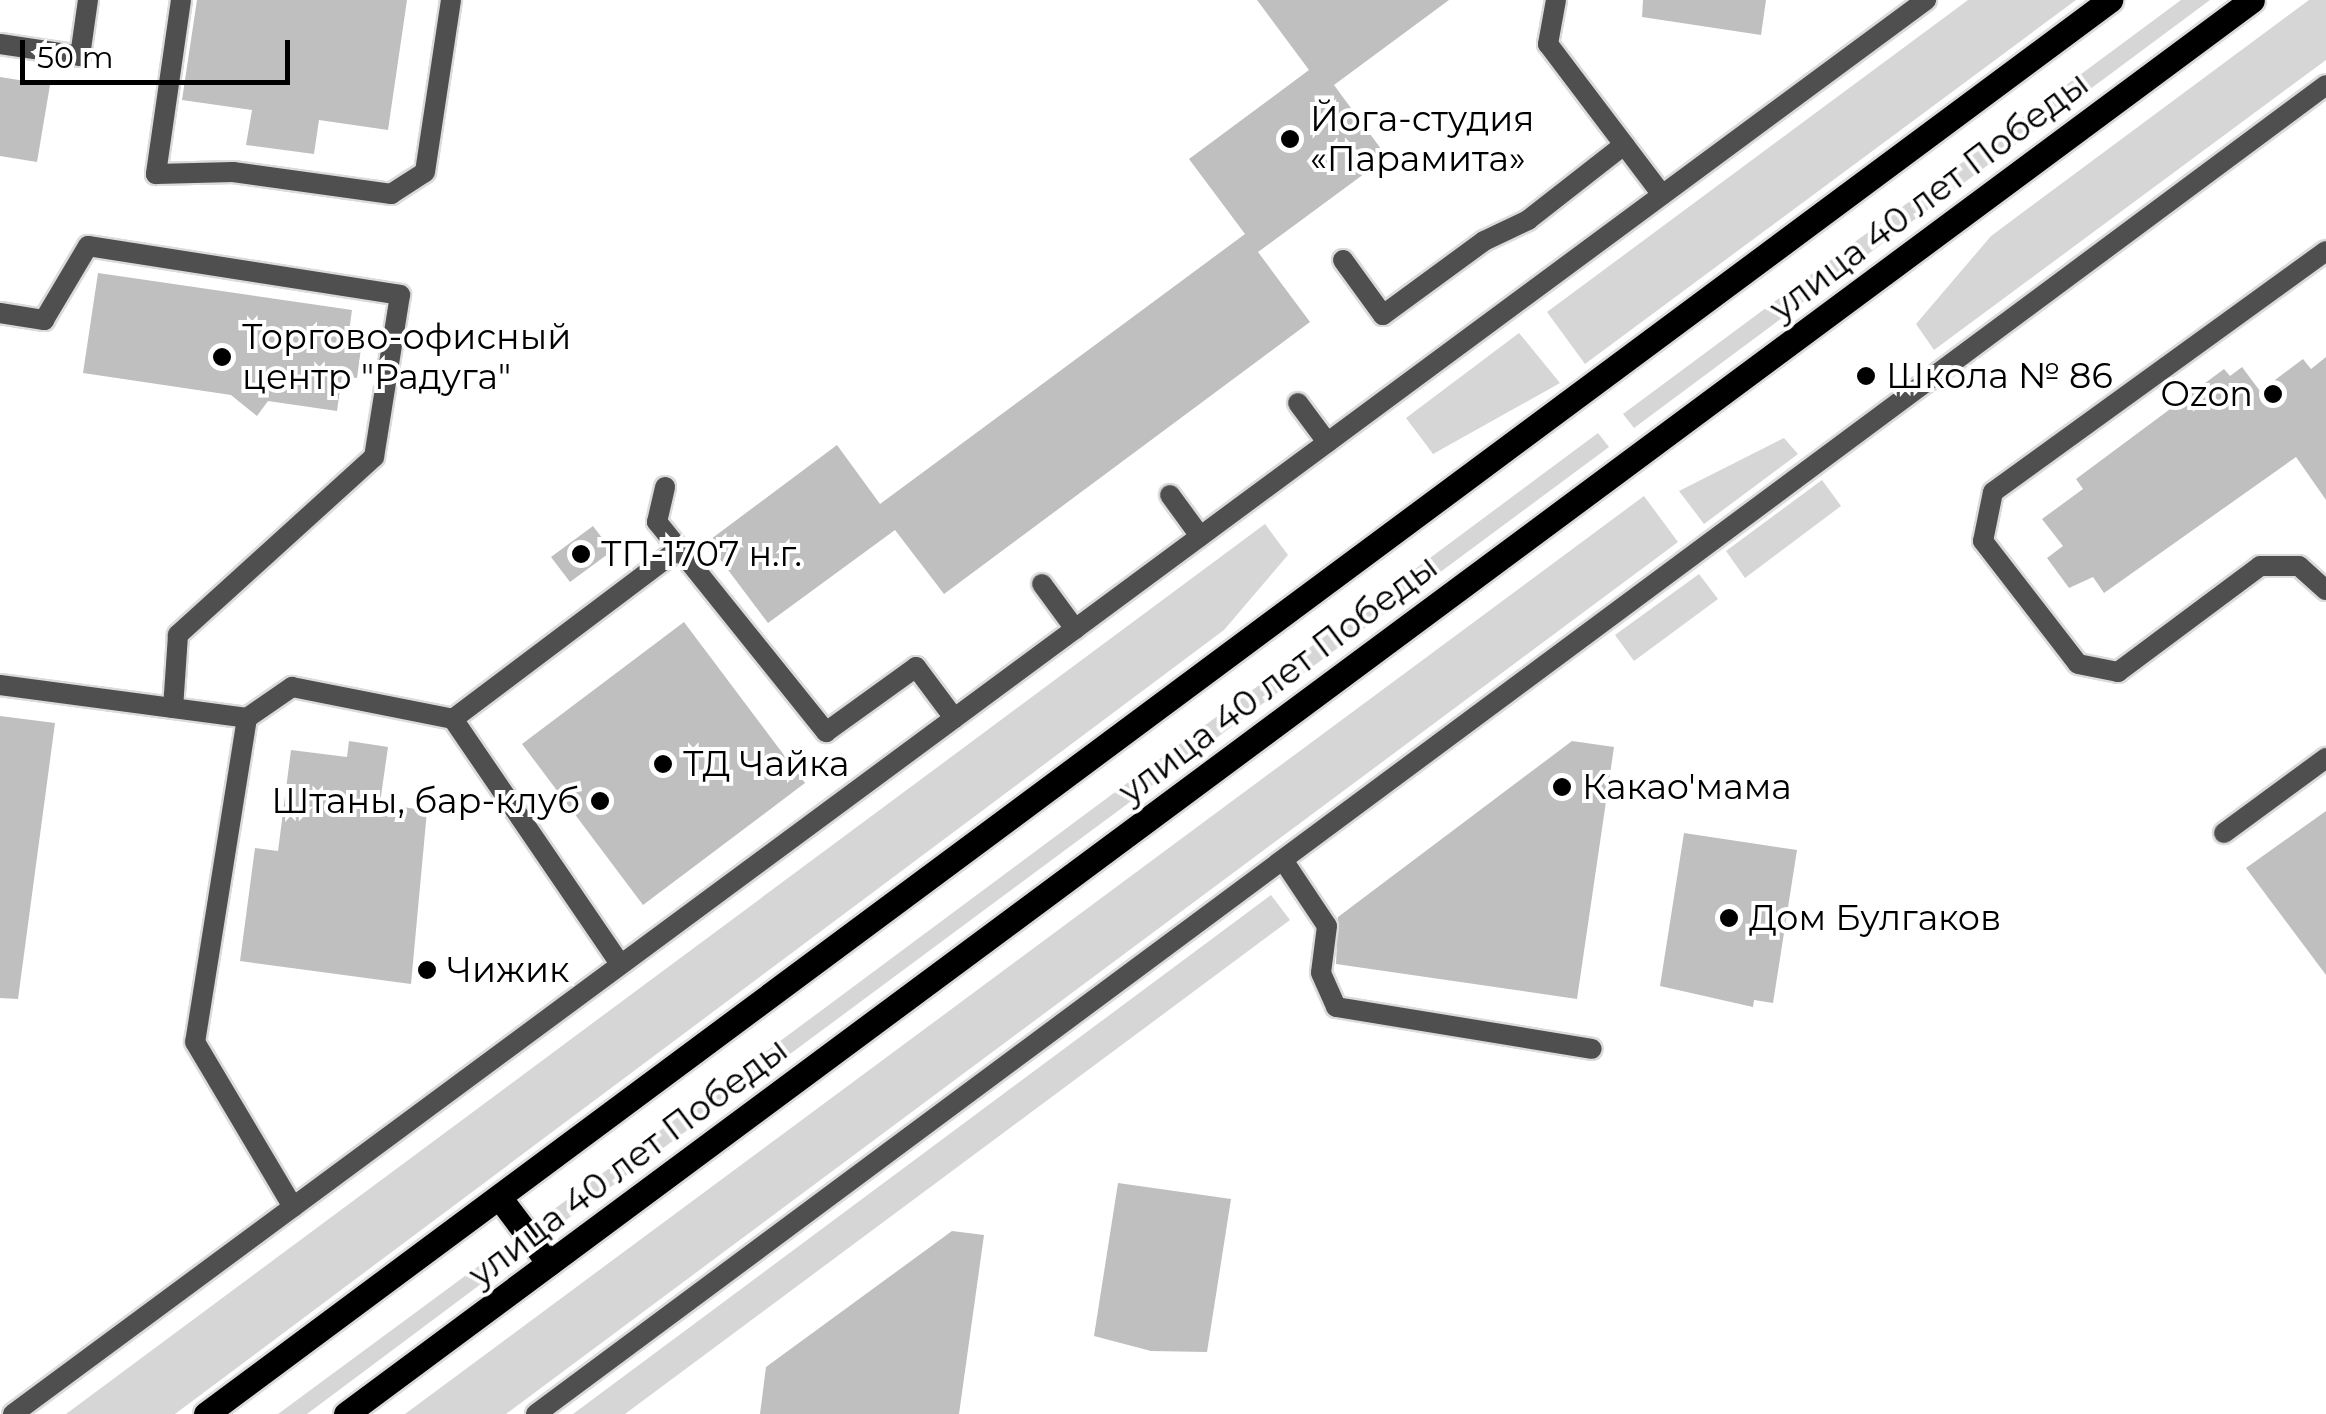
<!DOCTYPE html>
<html>
<head>
<meta charset="utf-8">
<style>
  body { margin:0 }
  #map { position:relative; width:2326px; height:1414px; overflow:hidden; background:#fff; font-family:Montserrat,sans-serif }
  div>[style] { position:absolute }
  .green>* { inset:0; background:#d6d6d6 }
  .building>* { inset:0; background:#bfbfbf }
  .roads { filter:drop-shadow(2px 0 #dbdbdb) drop-shadow(-2px 0 #dbdbdb) drop-shadow(0 2px #dbdbdb) drop-shadow(0 -2px #dbdbdb) }
  .service>* { height:20px; margin:-10px; padding:0 10px; transform-origin:10px; border-radius:10px; background:#4f4f4f }
  .minor>* { height:20px; margin:-10px; padding:0 10px; transform-origin:10px; border-radius:10px; background:#4f4f4f }
  .primary>* { height:25px; margin:-12.5px; padding:0 12.5px; transform-origin:12.5px; border-radius:12.5px; background:#000 }
  .dots>* { width:28px; height:28px; translate:-50% -50%; box-sizing:border-box; border:5px solid #fff; border-radius:50% }
  span { translate:-50% -50%; white-space:nowrap; text-align:center; line-height:1.15; -webkit-text-stroke:8px #fff; paint-order:stroke }
  .poi-label { font-size:35px; color:#000 }
  .left { translate:0 -50%; text-align:left }
  .right { translate:-100% -50%; text-align:right }
  .street-label { font-size:35px; color:#000 }
  .scale { position:absolute; left:20px; top:40px; width:270px; height:45px; box-sizing:border-box; border:5px solid #000; border-top:0; padding-left:12px; font-size:30px; line-height:35px; white-space:nowrap; color:#000; -webkit-text-stroke:8px #fff; paint-order:stroke }
</style>
</head>
<body>
<div id="map">
  <div class="green">
    <div style="clip-path:polygon(1968px 0,2076px 0,1585px 364px,1547px 312px)"></div>
    <div style="clip-path:polygon(2181px 0,2210px 0,1634px 428px,1623px 414px)"></div>
    <div style="clip-path:polygon(2309px 0,2326px 0,2326px 60px,1934px 350px,1916px 324px,1991px 236px)"></div>
    <div style="clip-path:polygon(1519px 333px,1560px 383px,1433px 454px,1406px 418px)"></div>
    <div style="clip-path:polygon(1598px 433px,1609px 447px,558px 1226px,547px 1222px,549px 1213px)"></div>
    <div style="clip-path:polygon(1784px 438px,1798px 454px,1704px 524px,1679px 491px)"></div>
    <div style="clip-path:polygon(1822px 480px,1841px 506px,1745px 578px,1726px 551px)"></div>
    <div style="clip-path:polygon(1644px 496px,1678px 542px,506px 1414px,405px 1414px)"></div>
    <div style="clip-path:polygon(1265px 524px,1288px 555px,1224px 630px,175px 1414px,66px 1414px)"></div>
    <div style="clip-path:polygon(1699px 574px,1718px 599px,1634px 661px,1615px 635px)"></div>
    <div style="clip-path:polygon(1271px 895px,1290px 920px,625px 1414px,573px 1414px)"></div>
    <div style="clip-path:polygon(484px 1262px,495px 1265px,493px 1275px,307px 1414px,278px 1414px)"></div>
  </div>
  <div class="building">
    <div style="clip-path:polygon(197px 0,407px 0,388px 130px,319px 120px,314px 154px,246px 145px,252px 110px,182px 100px)"></div>
    <div style="clip-path:polygon(1257px 0,1449px 0,1334px 85px,1387px 157px,1258px 252px,1310px 322px,944px 594px,895px 530px,768px 623px,707px 542px,837px 445px,880px 504px,1245px 234px,1189px 159px,1309px 70px)"></div>
    <div style="clip-path:polygon(1643px 0,1766px 0,1761px 35px,1642px 17px)"></div>
    <div style="clip-path:polygon(0 77px,50px 85px,37px 162px,0 156px)"></div>
    <div style="clip-path:polygon(98px 273px,352px 310px,348px 339px,362px 341px,357px 378px,342px 376px,337px 411px,268px 401px,257px 416px,231px 395px,83px 373px)"></div>
    <div style="clip-path:polygon(2326px 357px,2326px 500px,2296px 457px,2104px 593px,2093px 577px,2069px 588px,2047px 558px,2063px 546px,2042px 519px,2083px 489px,2076px 479px,2224px 369px,2230px 376px,2242px 367px,2260px 391px,2303px 359px,2311px 369px)"></div>
    <div style="clip-path:polygon(593px 526px,612px 551px,570px 582px,551px 557px)"></div>
    <div style="clip-path:polygon(684px 622px,805px 783px,643px 905px,522px 744px)"></div>
    <div style="clip-path:polygon(0 716px,55px 723px,18px 999px,0 998px)"></div>
    <div style="clip-path:polygon(349px 741px,388px 747px,380px 803px,427px 811px,411px 984px,240px 961px,255px 848px,278px 851px,291px 750px,347px 757px)"></div>
    <div style="clip-path:polygon(1572px 741px,1614px 747px,1577px 999px,1336px 964px,1338px 917px)"></div>
    <div style="clip-path:polygon(2326px 811px,2326px 975px,2246px 868px)"></div>
    <div style="clip-path:polygon(1684px 833px,1797px 850px,1773px 1003px,1754px 1000px,1753px 1007px,1660px 986px)"></div>
    <div style="clip-path:polygon(1118px 1183px,1231px 1199px,1207px 1352px,1151px 1351px,1094px 1336px)"></div>
    <div style="clip-path:polygon(952px 1231px,984px 1235px,959px 1414px,760px 1414px,766px 1367px)"></div>
  </div>
  <div class="roads">
    <div class="service">
      <div style="left:181px;top:0;width:176px;rotate:98.2deg"></div>
      <div style="left:156px;top:174px;width:77px;rotate:-1.5deg"></div>
      <div style="left:233px;top:172px;width:160px;rotate:7.9deg"></div>
      <div style="left:391px;top:194px;width:40px;rotate:-32.9deg"></div>
      <div style="left:425px;top:172px;width:174px;rotate:-81.4deg"></div>
      <div style="left:1556px;top:0;width:45px;rotate:100.3deg"></div>
      <div style="left:1548px;top:44px;width:189px;rotate:52.9deg"></div>
      <div style="left:0;top:44px;width:81px;rotate:8.5deg"></div>
      <div style="left:80px;top:56px;width:57px;rotate:-81.9deg"></div>
      <div style="left:2326px;top:251px;width:411px;rotate:144.1deg"></div>
      <div style="left:1993px;top:492px;width:50px;rotate:101.5deg"></div>
      <div style="left:1983px;top:541px;width:155px;rotate:52.3deg"></div>
      <div style="left:2078px;top:664px;width:41px;rotate:11.3deg"></div>
      <div style="left:2118px;top:672px;width:177px;rotate:-36.7deg"></div>
      <div style="left:2260px;top:566px;width:39px"></div>
      <div style="left:2299px;top:566px;width:36px;rotate:42deg"></div>
      <div style="left:1343px;top:260px;width:68px;rotate:54deg"></div>
      <div style="left:1383px;top:315px;width:125px;rotate:-36.2deg"></div>
      <div style="left:1484px;top:241px;width:49px;rotate:-25.5deg"></div>
      <div style="left:1528px;top:220px;width:122px;rotate:-38deg"></div>
      <div style="left:0;top:313px;width:45px;rotate:9deg"></div>
      <div style="left:44px;top:320px;width:86px;rotate:-59.3deg"></div>
      <div style="left:88px;top:246px;width:316px;rotate:8.9deg"></div>
      <div style="left:400px;top:295px;width:164px;rotate:99.1deg"></div>
      <div style="left:374px;top:457px;width:265px;rotate:137.8deg"></div>
      <div style="left:178px;top:635px;width:73px;rotate:93.9deg"></div>
      <div style="left:1298px;top:403px;width:49px;rotate:53.4deg"></div>
      <div style="left:1170px;top:495px;width:51px;rotate:53.8deg"></div>
      <div style="left:679px;top:549px;width:235px;rotate:51.2deg"></div>
      <div style="left:826px;top:732px;width:111px;rotate:-35.8deg"></div>
      <div style="left:916px;top:667px;width:64px;rotate:53.3deg"></div>
      <div style="left:1042px;top:584px;width:56px;rotate:53.7deg"></div>
      <div style="left:0;top:685px;width:249px;rotate:7.6deg"></div>
      <div style="left:247px;top:718px;width:55px;rotate:-34.6deg"></div>
      <div style="left:292px;top:687px;width:164px;rotate:11.2deg"></div>
      <div style="left:453px;top:719px;width:294px;rotate:55.7deg"></div>
      <div style="left:247px;top:718px;width:328px;rotate:99.1deg"></div>
      <div style="left:195px;top:1042px;width:192px;rotate:59.3deg"></div>
      <div style="left:453px;top:719px;width:283px;rotate:-37deg"></div>
      <div style="left:679px;top:549px;width:35px;rotate:-129deg"></div>
      <div style="left:657px;top:522px;width:36px;rotate:-77deg"></div>
      <div style="left:2224px;top:833px;width:127px;rotate:-36.3deg"></div>
      <div style="left:1283px;top:860px;width:79px;rotate:56.3deg"></div>
      <div style="left:1327px;top:926px;width:47px;rotate:97.3deg"></div>
      <div style="left:1321px;top:973px;width:37px;rotate:66deg"></div>
      <div style="left:1336px;top:1007px;width:259px;rotate:9.3deg"></div>
    </div>
    <div class="minor">
      <div style="left:13px;top:1414px;width:2379px;rotate:-36.47deg"></div>
      <div style="left:536px;top:1414px;width:2229px;rotate:-36.59deg"></div>
    </div>
    <div class="primary">
      <div style="left:499px;top:1197px;width:83px;rotate:52.9deg"></div>
      <div style="left:206px;top:1414px;width:2372px;rotate:-36.6deg"></div>
      <div style="left:346px;top:1414px;width:2373px;rotate:-36.57deg"></div>
    </div>
  </div>
  <div class="dots">
    <div style="left:1290px;top:139px;background:#000"></div>
    <div style="left:222px;top:357px;background:#000"></div>
    <div style="left:1866px;top:376px;background:#000"></div>
    <div style="left:2273px;top:394px;background:#000"></div>
    <div style="left:581px;top:554px;background:#000"></div>
    <div style="left:663px;top:764px;background:#000"></div>
    <div style="left:1562px;top:787px;background:#000"></div>
    <div style="left:600px;top:801px;background:#000"></div>
    <div style="left:1729px;top:918px;background:#000"></div>
    <div style="left:427px;top:970px;background:#000"></div>
  </div>
  <div class="poi-label">
    <span class="left" style="left:1310px;top:139px">Йога-студия<br>«Парамита»</span>
    <span class="left" style="left:242px;top:357px">Торгово-офисный<br>центр "Радуга"</span>
    <span class="left" style="left:1886px;top:376px">Школа № 86</span>
    <span class="right" style="left:2253px;top:394px">Ozon</span>
    <span class="left" style="left:601px;top:554px">ТП-1707 н.г.</span>
    <span class="left" style="left:683px;top:764px">ТД Чайка</span>
    <span class="left" style="left:1582px;top:787px">Какао'мама</span>
    <span class="right" style="left:580px;top:801px">Штаны, бар-клуб</span>
    <span class="left" style="left:1749px;top:918px">Дом Булгаков</span>
    <span class="left" style="left:447px;top:970px">Чижик</span>
  </div>
  <div class="street-label">
    <span style="left:1929px;top:196px;rotate:-37deg">улица 40 лет Победы</span>
    <span style="left:1278px;top:679px;rotate:-37deg">улица 40 лет Победы</span>
    <span style="left:628px;top:1162px;rotate:-37deg">улица 40 лет Победы</span>
  </div>
  <div class="scale">50 m</div>
</div>
</body>
</html>
